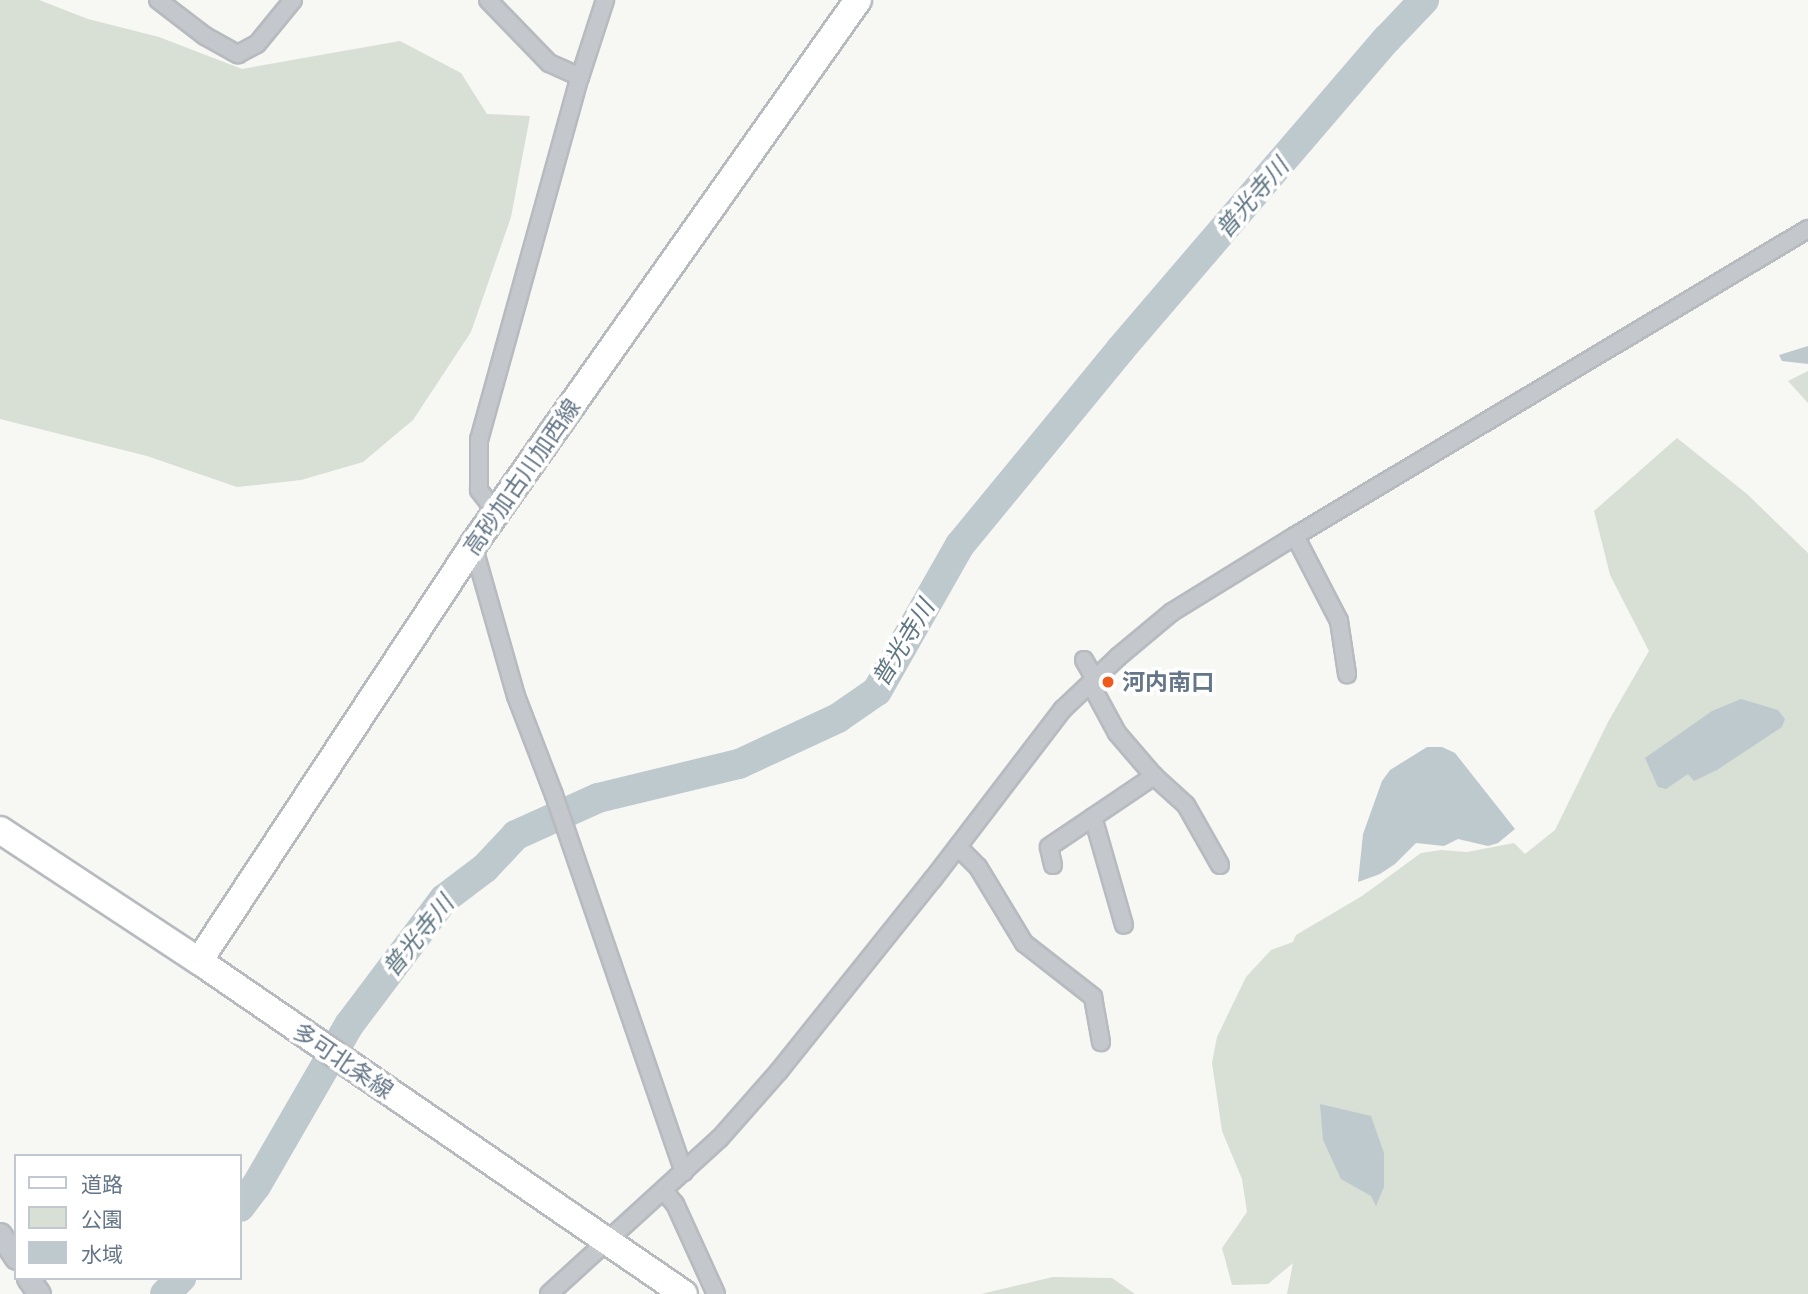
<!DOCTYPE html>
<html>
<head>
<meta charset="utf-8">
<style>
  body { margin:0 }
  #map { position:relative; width:1808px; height:1294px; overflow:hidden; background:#f7f7f4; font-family:Cabin,"Noto Sans JP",sans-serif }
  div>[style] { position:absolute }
  .green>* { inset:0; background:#d8dfd5 }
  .water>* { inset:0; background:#bec9ce }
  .river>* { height:30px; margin:-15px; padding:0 15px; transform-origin:15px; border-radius:15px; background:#bec9ce }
  .roads { filter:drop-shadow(2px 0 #b7bbbf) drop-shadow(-2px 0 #b7bbbf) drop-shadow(0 2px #b7bbbf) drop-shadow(0 -2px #b7bbbf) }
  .minor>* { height:16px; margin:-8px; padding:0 8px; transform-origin:8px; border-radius:8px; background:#c4c8cc }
  .tertiary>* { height:21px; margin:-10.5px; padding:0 10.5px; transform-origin:10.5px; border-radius:10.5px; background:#c4c8cc }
  .primary>* { height:26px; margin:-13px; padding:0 13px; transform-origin:13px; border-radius:13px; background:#fff }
  .dots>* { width:19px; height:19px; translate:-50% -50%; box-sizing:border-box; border:4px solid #fff; border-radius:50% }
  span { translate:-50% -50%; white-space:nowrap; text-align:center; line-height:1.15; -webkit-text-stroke:7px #fff; paint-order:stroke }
  .street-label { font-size:23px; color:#647687 }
  .poi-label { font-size:23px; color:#647687; font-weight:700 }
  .left { translate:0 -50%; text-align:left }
  .water-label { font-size:24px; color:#607783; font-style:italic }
  .legend { position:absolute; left:14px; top:1154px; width:228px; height:126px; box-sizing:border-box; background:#fff; border:2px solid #c1c8cf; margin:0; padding:9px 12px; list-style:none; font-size:21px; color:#647687 }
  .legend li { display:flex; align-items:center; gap:14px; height:35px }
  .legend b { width:35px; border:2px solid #c1c8cf }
</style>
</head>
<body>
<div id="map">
  <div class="green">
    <div style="clip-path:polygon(0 0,39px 0,88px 19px,159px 37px,242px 69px,400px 41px,461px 73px,487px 114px,530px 116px,511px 217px,471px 332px,413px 420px,363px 462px,301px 480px,237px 487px,147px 456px,0 419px)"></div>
    <div style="clip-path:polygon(1808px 371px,1808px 403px,1788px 381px)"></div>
    <div style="clip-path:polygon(1677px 438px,1747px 494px,1808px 553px,1808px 1294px,1287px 1294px,1293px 1263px,1268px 1284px,1232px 1285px,1222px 1248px,1247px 1212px,1242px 1179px,1222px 1131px,1212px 1063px,1217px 1037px,1246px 977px,1271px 950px,1293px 942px,1296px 935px,1362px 896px,1421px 853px,1441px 850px,1467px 852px,1514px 843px,1525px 854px,1555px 830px,1608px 722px,1649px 651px,1610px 575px,1594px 511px)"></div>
    <div style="clip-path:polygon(1053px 1277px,1112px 1278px,1135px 1294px,981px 1294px)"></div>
  </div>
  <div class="water">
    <div style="clip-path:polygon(1808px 346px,1808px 364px,1782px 361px,1779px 355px)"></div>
    <div style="clip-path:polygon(1741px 699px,1778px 710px,1785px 719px,1782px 727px,1717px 770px,1694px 781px,1688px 774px,1666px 789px,1658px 787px,1645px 758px,1712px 711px)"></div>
    <div style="clip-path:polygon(1427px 747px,1442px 747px,1455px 753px,1515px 829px,1498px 843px,1488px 846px,1458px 839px,1444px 846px,1416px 843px,1395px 864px,1380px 874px,1358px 882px,1363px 834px,1382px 781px,1390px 770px)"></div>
    <div style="clip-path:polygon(1320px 1104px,1371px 1116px,1384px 1153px,1384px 1187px,1376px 1206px,1371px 1196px,1341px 1179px,1323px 1140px)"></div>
  </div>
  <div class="river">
    <div style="left:240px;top:1207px;width:26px;rotate:-53deg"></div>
    <div style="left:256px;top:1186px;width:186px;rotate:-60deg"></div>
    <div style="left:349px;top:1025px;width:158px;rotate:-53deg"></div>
    <div style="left:444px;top:899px;width:51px;rotate:-37.1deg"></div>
    <div style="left:485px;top:868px;width:45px;rotate:-46.8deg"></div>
    <div style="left:516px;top:835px;width:90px;rotate:-24.3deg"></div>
    <div style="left:598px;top:798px;width:145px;rotate:-13.6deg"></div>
    <div style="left:739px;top:764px;width:109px;rotate:-24.9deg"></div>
    <div style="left:838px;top:718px;width:47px;rotate:-34.7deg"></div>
    <div style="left:877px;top:691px;width:168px;rotate:-60.4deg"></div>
    <div style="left:960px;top:545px;width:252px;rotate:-50.6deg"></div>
    <div style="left:1120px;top:350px;width:410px;rotate:-49.4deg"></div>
    <div style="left:1387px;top:39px;width:54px;rotate:-46.5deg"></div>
    <div style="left:165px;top:1294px;width:23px;rotate:-45deg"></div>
  </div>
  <div class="roads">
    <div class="minor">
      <div style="left:158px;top:0;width:59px;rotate:37.5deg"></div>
      <div style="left:205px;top:36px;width:38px;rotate:29deg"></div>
      <div style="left:238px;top:54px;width:21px;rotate:-28deg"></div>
      <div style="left:257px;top:44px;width:57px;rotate:-50.7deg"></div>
      <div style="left:488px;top:0;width:88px;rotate:45.9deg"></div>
      <div style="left:549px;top:63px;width:34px;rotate:24deg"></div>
      <div style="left:496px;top:512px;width:28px;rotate:-128deg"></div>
      <div style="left:479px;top:490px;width:50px;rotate:-90deg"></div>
      <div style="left:479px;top:440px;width:377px;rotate:-74.5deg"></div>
      <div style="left:580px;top:77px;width:81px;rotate:-72deg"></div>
      <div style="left:1295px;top:536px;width:96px;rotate:62.6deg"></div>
      <div style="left:1339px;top:621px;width:54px;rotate:81.4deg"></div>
      <div style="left:473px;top:545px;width:157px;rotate:74.1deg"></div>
      <div style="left:516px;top:696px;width:106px;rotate:69deg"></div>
      <div style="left:554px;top:795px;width:399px;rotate:71deg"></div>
      <div style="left:1084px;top:660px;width:22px;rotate:60deg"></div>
      <div style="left:1090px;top:683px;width:57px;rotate:61.6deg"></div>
      <div style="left:1117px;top:733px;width:57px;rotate:49.3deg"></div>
      <div style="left:1154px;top:776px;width:43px;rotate:42.2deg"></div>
      <div style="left:1186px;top:805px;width:69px;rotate:60.5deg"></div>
      <div style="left:1093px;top:817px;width:112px;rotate:74deg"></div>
      <div style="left:958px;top:847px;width:28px;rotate:45deg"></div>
      <div style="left:978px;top:867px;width:89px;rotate:58.8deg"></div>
      <div style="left:1024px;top:943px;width:88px;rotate:38deg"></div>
      <div style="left:1093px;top:997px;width:46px;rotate:79.9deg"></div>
      <div style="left:1053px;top:865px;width:18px;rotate:-103deg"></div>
      <div style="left:1049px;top:847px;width:127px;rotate:-34.1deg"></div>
      <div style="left:664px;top:1191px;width:17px;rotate:50deg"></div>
      <div style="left:675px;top:1204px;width:99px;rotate:65.5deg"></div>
      <div style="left:549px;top:1294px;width:231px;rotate:-42.4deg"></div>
      <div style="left:720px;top:1138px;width:89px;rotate:-48.6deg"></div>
      <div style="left:779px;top:1071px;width:246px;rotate:-51.3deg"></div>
      <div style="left:933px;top:879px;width:213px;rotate:-52.6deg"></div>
      <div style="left:1062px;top:710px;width:77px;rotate:-43.4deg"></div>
      <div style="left:1118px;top:657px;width:70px;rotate:-39.8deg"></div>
      <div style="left:1172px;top:612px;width:145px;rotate:-31.7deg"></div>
      <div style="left:1295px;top:536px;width:598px;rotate:-30.9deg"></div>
    </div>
    <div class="tertiary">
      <div style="left:0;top:1234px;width:29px;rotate:56deg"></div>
      <div style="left:28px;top:1278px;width:19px;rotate:55deg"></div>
    </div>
    <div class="primary">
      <div style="left:0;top:830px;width:238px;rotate:33.4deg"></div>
      <div style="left:199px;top:961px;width:588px;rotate:34.47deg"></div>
      <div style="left:199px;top:961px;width:498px;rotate:-56.6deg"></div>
      <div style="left:473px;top:545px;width:667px;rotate:-54.76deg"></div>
    </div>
  </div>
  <div class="dots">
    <div style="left:1108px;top:682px;background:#ef591c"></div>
  </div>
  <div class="street-label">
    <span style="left:522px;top:477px;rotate:-55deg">高砂加古川加西線</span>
    <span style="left:343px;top:1061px;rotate:34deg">多可北条線</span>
  </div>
  <div class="poi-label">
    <span class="left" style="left:1122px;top:682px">河内南口</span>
  </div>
  <div class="water-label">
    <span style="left:1252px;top:198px;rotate:-49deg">普光寺川</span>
    <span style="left:903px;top:643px;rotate:-59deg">普光寺川</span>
    <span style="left:418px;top:936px;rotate:-51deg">普光寺川</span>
  </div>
  <ul class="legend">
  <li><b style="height:9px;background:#fff"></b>道路</li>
  <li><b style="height:19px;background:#d8dfd5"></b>公園</li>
  <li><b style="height:19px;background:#bec9ce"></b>水域</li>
  </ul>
</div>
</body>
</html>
